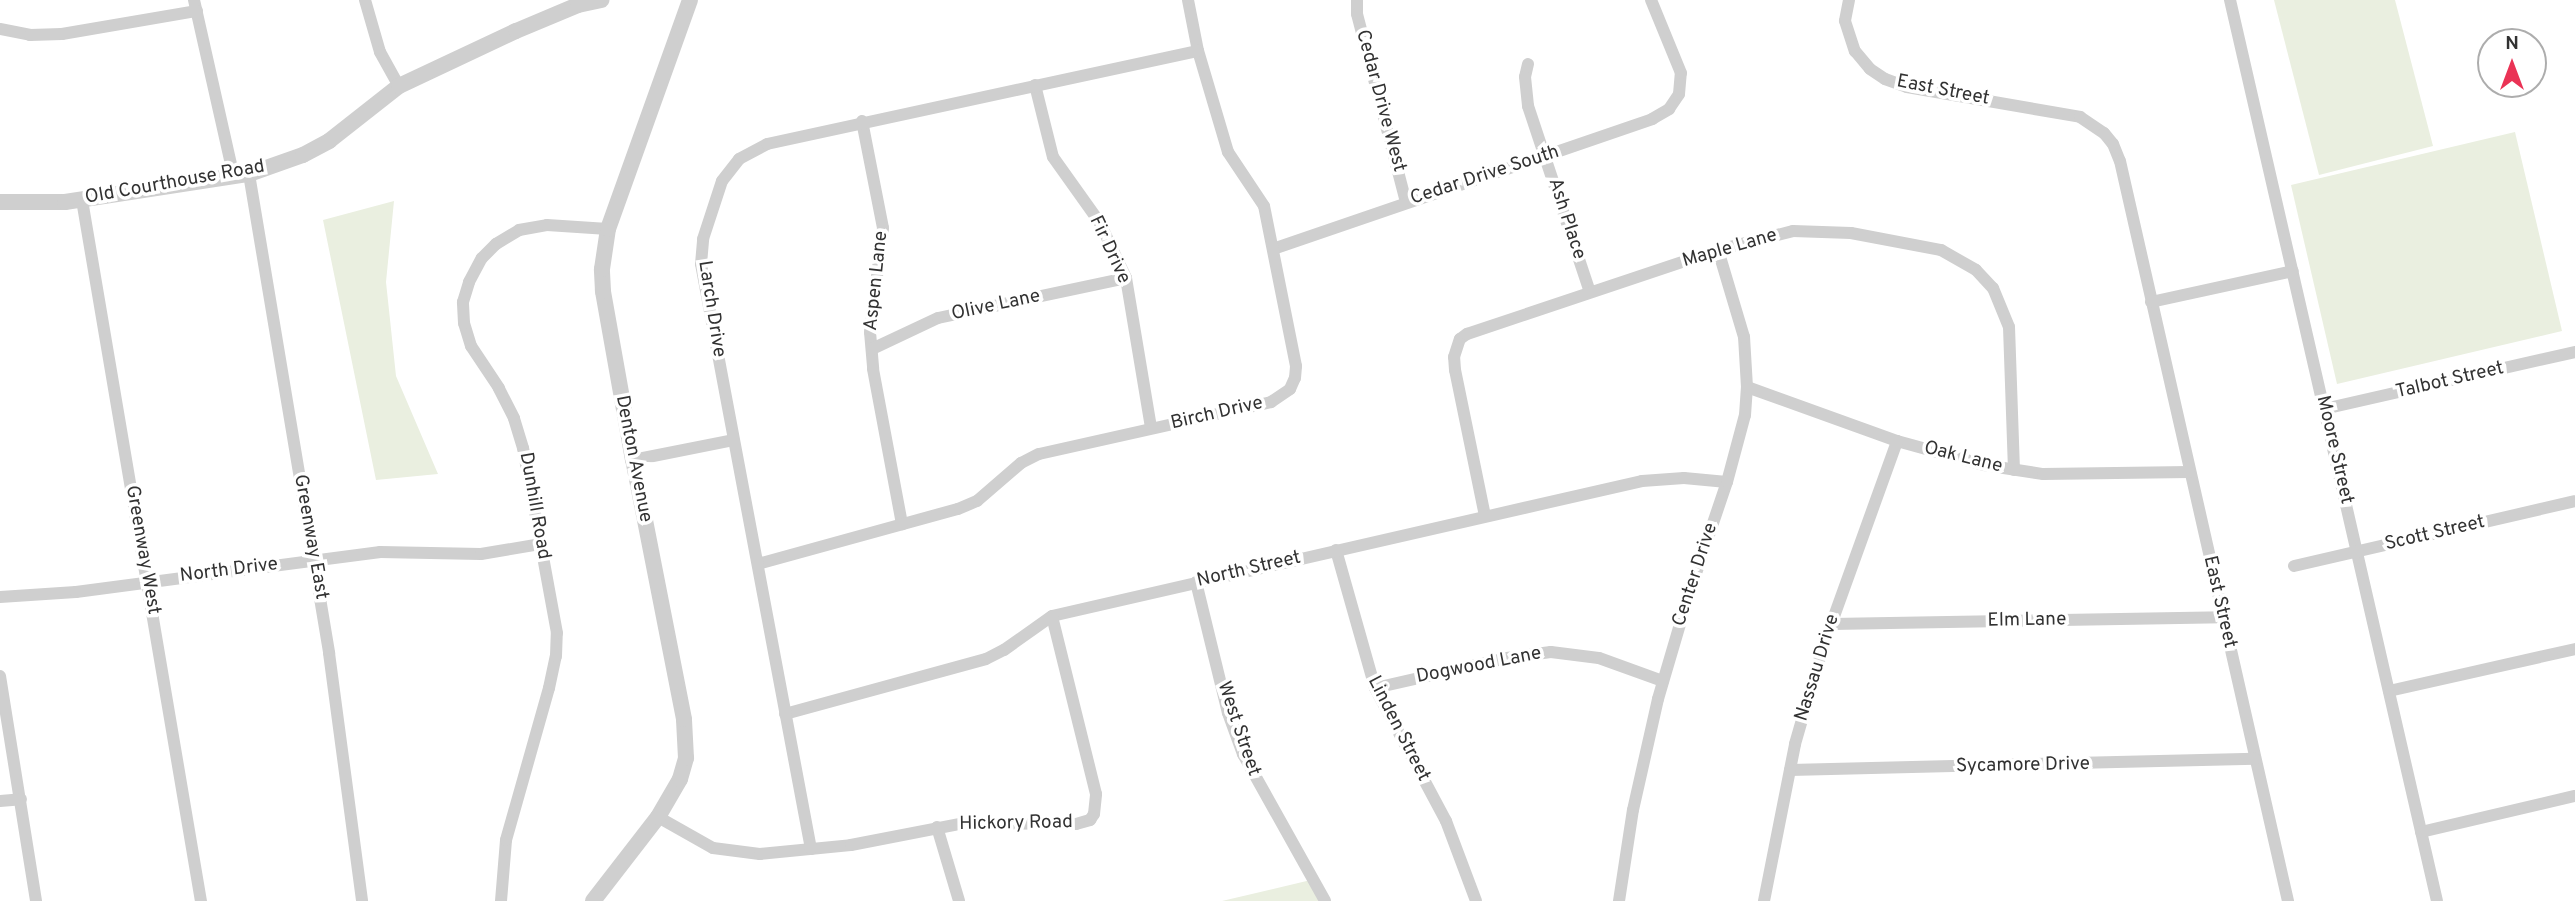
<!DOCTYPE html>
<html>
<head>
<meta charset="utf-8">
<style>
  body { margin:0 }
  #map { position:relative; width:2575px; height:901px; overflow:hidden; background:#fff; font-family:Overpass,sans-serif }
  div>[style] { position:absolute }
  .green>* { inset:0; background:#eaefe0 }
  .minor>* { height:12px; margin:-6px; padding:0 6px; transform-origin:6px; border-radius:6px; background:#cfcfcf }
  .tertiary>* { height:16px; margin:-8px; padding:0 8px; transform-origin:8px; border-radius:8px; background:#cfcfcf }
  span { translate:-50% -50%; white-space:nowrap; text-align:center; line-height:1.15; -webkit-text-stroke:7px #fff; paint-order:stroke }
  .street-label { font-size:19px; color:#323232 }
  .north { position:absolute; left:2477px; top:28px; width:70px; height:70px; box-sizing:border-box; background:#fff; border:2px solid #adadad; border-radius:50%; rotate:0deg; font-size:19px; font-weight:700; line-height:28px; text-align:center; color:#323232 }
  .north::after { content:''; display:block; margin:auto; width:24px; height:32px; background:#ea3355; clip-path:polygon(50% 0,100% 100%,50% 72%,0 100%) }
</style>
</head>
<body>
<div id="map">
  <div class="green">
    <div style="clip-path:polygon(2274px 0,2395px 0,2433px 146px,2319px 175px)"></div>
    <div style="clip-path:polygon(2515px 132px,2562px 331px,2337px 384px,2291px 185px)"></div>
    <div style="clip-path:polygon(394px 201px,386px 282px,396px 376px,438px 474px,376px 480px,323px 220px)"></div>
    <div style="clip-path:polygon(1315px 879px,1325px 901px,1222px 901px)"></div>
  </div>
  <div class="minor">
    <div style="left:194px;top:0;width:181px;rotate:77.3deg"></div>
    <div style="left:365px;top:0;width:54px;rotate:73.9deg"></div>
    <div style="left:380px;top:52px;width:39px;rotate:61deg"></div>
    <div style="left:1357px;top:0;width:14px;rotate:90deg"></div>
    <div style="left:1357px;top:14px;width:194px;rotate:75.4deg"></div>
    <div style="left:1849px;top:0;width:21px;rotate:101deg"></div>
    <div style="left:1845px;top:21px;width:32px;rotate:72deg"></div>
    <div style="left:1855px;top:51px;width:23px;rotate:50deg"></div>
    <div style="left:1870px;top:69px;width:18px;rotate:34deg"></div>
    <div style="left:1885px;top:79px;width:23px;rotate:20deg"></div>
    <div style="left:1907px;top:87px;width:176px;rotate:9.8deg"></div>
    <div style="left:2080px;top:117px;width:29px;rotate:34deg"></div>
    <div style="left:2104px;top:133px;width:14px;rotate:51deg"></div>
    <div style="left:2113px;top:144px;width:18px;rotate:68deg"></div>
    <div style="left:2120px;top:161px;width:759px;rotate:77.21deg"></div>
    <div style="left:2230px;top:0;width:924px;rotate:77.06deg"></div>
    <div style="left:0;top:29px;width:31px;rotate:11deg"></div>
    <div style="left:30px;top:35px;width:32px;rotate:-2deg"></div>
    <div style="left:62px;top:34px;width:137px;rotate:-9.7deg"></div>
    <div style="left:1528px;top:64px;width:13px;rotate:103deg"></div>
    <div style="left:1525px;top:77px;width:29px;rotate:84deg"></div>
    <div style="left:1528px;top:106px;width:196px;rotate:71.6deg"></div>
    <div style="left:1035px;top:85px;width:74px;rotate:76deg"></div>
    <div style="left:1053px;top:157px;width:81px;rotate:54.5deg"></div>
    <div style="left:1100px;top:223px;width:61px;rotate:64.7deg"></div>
    <div style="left:1126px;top:278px;width:152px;rotate:80.5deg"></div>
    <div style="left:862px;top:121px;width:109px;rotate:78.9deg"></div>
    <div style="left:883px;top:228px;width:105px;rotate:97.1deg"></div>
    <div style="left:870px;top:332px;width:37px;rotate:85deg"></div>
    <div style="left:873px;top:369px;width:158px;rotate:79.4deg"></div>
    <div style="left:249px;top:174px;width:486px;rotate:80.5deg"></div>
    <div style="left:329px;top:653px;width:250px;rotate:82.4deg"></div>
    <div style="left:82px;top:200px;width:711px;rotate:80.37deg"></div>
    <div style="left:1273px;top:249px;width:401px;rotate:-18.9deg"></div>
    <div style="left:1652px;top:119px;width:20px;rotate:-30deg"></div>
    <div style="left:1669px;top:109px;width:18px;rotate:-56deg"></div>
    <div style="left:1679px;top:94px;width:21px;rotate:-85deg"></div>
    <div style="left:1681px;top:73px;width:79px;rotate:-112.3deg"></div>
    <div style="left:2151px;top:302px;width:145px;rotate:-12.3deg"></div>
    <div style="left:872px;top:349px;width:73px;rotate:-25.2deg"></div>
    <div style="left:938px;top:318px;width:192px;rotate:-12deg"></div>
    <div style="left:1747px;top:387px;width:159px;rotate:19.8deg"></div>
    <div style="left:1897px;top:441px;width:90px;rotate:15.4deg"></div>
    <div style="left:1984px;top:465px;width:60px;rotate:8.7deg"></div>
    <div style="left:2043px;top:474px;width:146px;rotate:-0.8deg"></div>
    <div style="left:2324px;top:409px;width:257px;rotate:-12.8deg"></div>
    <div style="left:633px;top:460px;width:102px;rotate:-11.3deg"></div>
    <div style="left:1485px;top:516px;width:149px;rotate:-101.6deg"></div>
    <div style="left:1455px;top:370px;width:13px;rotate:-94deg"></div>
    <div style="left:1454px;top:357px;width:19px;rotate:-72deg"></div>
    <div style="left:1460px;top:339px;width:9px;rotate:-36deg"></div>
    <div style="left:1467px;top:334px;width:265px;rotate:-18.5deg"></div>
    <div style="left:1718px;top:250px;width:77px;rotate:-14.2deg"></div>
    <div style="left:1793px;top:231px;width:58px;rotate:2deg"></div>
    <div style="left:1851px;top:233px;width:92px;rotate:10.7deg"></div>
    <div style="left:1941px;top:250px;width:40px;rotate:29.7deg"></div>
    <div style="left:1976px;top:270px;width:25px;rotate:47deg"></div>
    <div style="left:1993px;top:288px;width:42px;rotate:67.7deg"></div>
    <div style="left:2009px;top:327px;width:143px;rotate:88deg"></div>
    <div style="left:1336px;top:550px;width:143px;rotate:74.2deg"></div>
    <div style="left:1375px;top:688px;width:151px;rotate:61.9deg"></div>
    <div style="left:1446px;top:821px;width:85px;rotate:69.4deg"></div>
    <div style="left:758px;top:564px;width:207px;rotate:-15.4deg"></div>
    <div style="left:958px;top:509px;width:21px;rotate:-23deg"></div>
    <div style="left:977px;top:501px;width:58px;rotate:-40.8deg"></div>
    <div style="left:1021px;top:463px;width:20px;rotate:-27deg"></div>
    <div style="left:1039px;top:454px;width:238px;rotate:-12.6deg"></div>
    <div style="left:1271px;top:402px;width:23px;rotate:-34deg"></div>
    <div style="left:1290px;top:389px;width:12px;rotate:-66deg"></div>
    <div style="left:1295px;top:378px;width:12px;rotate:-85deg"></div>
    <div style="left:1296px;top:366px;width:163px;rotate:-101.3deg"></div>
    <div style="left:1264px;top:206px;width:65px;rotate:-123.7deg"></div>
    <div style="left:1228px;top:152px;width:105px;rotate:-106.5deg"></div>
    <div style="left:1198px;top:51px;width:52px;rotate:-101.1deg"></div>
    <div style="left:2294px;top:566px;width:288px;rotate:-13deg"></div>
    <div style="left:1196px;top:582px;width:135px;rotate:76.3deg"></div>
    <div style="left:1228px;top:713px;width:44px;rotate:69.9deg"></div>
    <div style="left:1243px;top:754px;width:168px;rotate:60.8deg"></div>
    <div style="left:0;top:597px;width:76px;rotate:-3.8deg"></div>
    <div style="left:76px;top:592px;width:307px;rotate:-7.5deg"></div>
    <div style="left:380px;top:552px;width:101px;rotate:1.1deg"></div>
    <div style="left:481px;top:554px;width:61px;rotate:-9.5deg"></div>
    <div style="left:1832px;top:624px;width:391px;rotate:-1deg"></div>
    <div style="left:0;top:676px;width:228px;rotate:80.9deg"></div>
    <div style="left:1375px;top:688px;width:135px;rotate:-12.8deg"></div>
    <div style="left:1507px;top:658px;width:44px;rotate:-7.8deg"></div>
    <div style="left:1551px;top:652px;width:48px;rotate:7.1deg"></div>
    <div style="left:1599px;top:658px;width:68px;rotate:19.8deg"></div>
    <div style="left:2389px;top:691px;width:191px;rotate:-12.7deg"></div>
    <div style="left:785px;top:714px;width:208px;rotate:-15.3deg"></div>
    <div style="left:986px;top:659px;width:20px;rotate:-27deg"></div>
    <div style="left:1004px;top:650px;width:59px;rotate:-35.3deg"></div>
    <div style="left:1052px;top:616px;width:605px;rotate:-12.89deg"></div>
    <div style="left:1642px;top:481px;width:42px;rotate:-4.1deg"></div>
    <div style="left:1684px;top:478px;width:43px;rotate:5.3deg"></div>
    <div style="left:1790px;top:770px;width:465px;rotate:-1.4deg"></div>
    <div style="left:0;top:801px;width:21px;rotate:-5deg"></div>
    <div style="left:658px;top:817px;width:63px;rotate:29.4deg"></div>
    <div style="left:713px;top:848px;width:47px;rotate:7.3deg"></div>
    <div style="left:760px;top:854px;width:91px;rotate:-5.6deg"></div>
    <div style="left:851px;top:845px;width:115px;rotate:-11deg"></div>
    <div style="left:964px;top:823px;width:112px;rotate:0.5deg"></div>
    <div style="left:1076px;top:824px;width:15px;rotate:-16deg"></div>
    <div style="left:1090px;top:820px;width:7px;rotate:-56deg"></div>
    <div style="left:1094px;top:814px;width:20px;rotate:-84deg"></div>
    <div style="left:1096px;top:794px;width:183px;rotate:-103.9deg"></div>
    <div style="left:937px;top:827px;width:77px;rotate:73.4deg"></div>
    <div style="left:2421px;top:832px;width:158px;rotate:-13.2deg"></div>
    <div style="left:811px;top:849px;width:595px;rotate:-100.65deg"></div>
    <div style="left:701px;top:264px;width:25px;rotate:-85deg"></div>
    <div style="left:703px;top:239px;width:61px;rotate:-71.9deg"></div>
    <div style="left:722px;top:181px;width:28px;rotate:-52deg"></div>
    <div style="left:739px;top:159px;width:32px;rotate:-28deg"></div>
    <div style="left:767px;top:144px;width:441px;rotate:-12.2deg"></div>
    <div style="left:501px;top:901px;width:61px;rotate:-85.3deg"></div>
    <div style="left:506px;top:840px;width:158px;rotate:-74.2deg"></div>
    <div style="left:549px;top:688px;width:33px;rotate:-78deg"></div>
    <div style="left:556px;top:656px;width:23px;rotate:-88deg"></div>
    <div style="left:557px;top:633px;width:188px;rotate:-100.4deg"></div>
    <div style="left:523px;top:448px;width:31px;rotate:-107deg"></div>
    <div style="left:514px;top:418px;width:34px;rotate:-117deg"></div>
    <div style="left:499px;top:388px;width:50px;rotate:-123.7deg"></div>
    <div style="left:471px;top:346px;width:24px;rotate:-107deg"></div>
    <div style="left:464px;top:323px;width:21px;rotate:-93deg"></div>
    <div style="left:463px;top:302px;width:21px;rotate:-73deg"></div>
    <div style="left:469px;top:282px;width:27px;rotate:-62deg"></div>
    <div style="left:482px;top:258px;width:20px;rotate:-45deg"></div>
    <div style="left:496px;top:244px;width:27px;rotate:-31deg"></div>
    <div style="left:519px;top:230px;width:28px;rotate:-10deg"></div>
    <div style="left:547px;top:225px;width:61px;rotate:3.8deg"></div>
    <div style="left:1619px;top:901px;width:92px;rotate:-81.3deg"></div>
    <div style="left:1633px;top:810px;width:114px;rotate:-77.3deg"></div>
    <div style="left:1658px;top:699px;width:106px;rotate:-73.6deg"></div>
    <div style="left:1688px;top:597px;width:121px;rotate:-71.3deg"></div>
    <div style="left:1727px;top:482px;width:69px;rotate:-75deg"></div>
    <div style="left:1745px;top:415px;width:28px;rotate:-86deg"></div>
    <div style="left:1747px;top:387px;width:50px;rotate:-93.4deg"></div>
    <div style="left:1744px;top:337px;width:91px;rotate:-106.6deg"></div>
    <div style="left:1764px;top:901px;width:160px;rotate:-78.8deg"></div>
    <div style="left:1795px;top:744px;width:101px;rotate:-73.9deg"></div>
    <div style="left:1823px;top:647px;width:219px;rotate:-70.2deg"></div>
  </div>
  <div class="tertiary">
    <div style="left:0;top:202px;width:65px"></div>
    <div style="left:65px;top:202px;width:186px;rotate:-8.7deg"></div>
    <div style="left:249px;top:174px;width:57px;rotate:-19.4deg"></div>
    <div style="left:303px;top:155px;width:30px;rotate:-28deg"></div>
    <div style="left:329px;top:141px;width:89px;rotate:-38.2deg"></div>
    <div style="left:399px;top:86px;width:129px;rotate:-25.2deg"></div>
    <div style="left:516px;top:31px;width:67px;rotate:-22.8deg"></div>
    <div style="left:578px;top:5px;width:24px;rotate:-12deg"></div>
    <div style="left:593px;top:901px;width:106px;rotate:-52.3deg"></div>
    <div style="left:658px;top:817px;width:44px;rotate:-59.9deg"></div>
    <div style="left:680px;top:779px;width:22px;rotate:-74deg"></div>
    <div style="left:686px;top:758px;width:39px;rotate:-93deg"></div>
    <div style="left:684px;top:719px;width:264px;rotate:-101.1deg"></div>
    <div style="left:633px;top:460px;width:172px;rotate:-100.1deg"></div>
    <div style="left:603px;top:291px;width:22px;rotate:-93deg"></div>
    <div style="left:602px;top:269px;width:40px;rotate:-81.5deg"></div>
    <div style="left:608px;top:229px;width:243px;rotate:-70.3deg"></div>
  </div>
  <div class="street-label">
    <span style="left:1943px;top:91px;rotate:11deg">East Street</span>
    <span style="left:1380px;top:101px;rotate:75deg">Cedar Drive West</span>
    <span style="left:1485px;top:176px;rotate:-18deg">Cedar Drive South</span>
    <span style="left:175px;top:183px;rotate:-10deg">Old Courthouse Road</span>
    <span style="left:1566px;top:219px;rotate:72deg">Ash Place</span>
    <span style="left:1730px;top:249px;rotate:-16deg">Maple Lane</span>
    <span style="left:1109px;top:250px;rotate:65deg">Fir Drive</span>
    <span style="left:877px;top:281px;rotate:-84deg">Aspen Lane</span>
    <span style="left:996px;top:306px;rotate:-12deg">Olive Lane</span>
    <span style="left:711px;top:309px;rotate:81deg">Larch Drive</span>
    <span style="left:2450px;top:381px;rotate:-13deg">Talbot Street</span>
    <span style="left:1217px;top:414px;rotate:-13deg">Birch Drive</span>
    <span style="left:2334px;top:450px;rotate:77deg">Moore Street</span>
    <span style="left:1963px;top:458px;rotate:14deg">Oak Lane</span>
    <span style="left:633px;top:459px;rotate:79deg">Denton Avenue</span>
    <span style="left:534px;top:506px;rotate:80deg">Dunhill Road</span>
    <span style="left:2435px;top:534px;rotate:-13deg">Scott Street</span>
    <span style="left:310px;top:537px;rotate:80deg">Greenway East</span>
    <span style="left:142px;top:550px;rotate:80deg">Greenway West</span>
    <span style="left:1249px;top:570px;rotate:-13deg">North Street</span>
    <span style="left:229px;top:571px;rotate:-7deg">North Drive</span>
    <span style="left:1696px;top:575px;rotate:-72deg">Center Drive</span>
    <span style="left:2219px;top:602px;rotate:77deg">East Street</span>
    <span style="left:2027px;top:621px;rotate:-1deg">Elm Lane</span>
    <span style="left:1479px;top:666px;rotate:-11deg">Dogwood Lane</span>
    <span style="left:1818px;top:668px;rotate:-73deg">Nassau Drive</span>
    <span style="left:1238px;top:729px;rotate:71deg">West Street</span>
    <span style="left:1398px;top:729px;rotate:63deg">Linden Street</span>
    <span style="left:2023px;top:766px;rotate:-1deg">Sycamore Drive</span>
    <span style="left:1016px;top:824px;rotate:-1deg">Hickory Road</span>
  </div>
  <div class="north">N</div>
</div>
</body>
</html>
